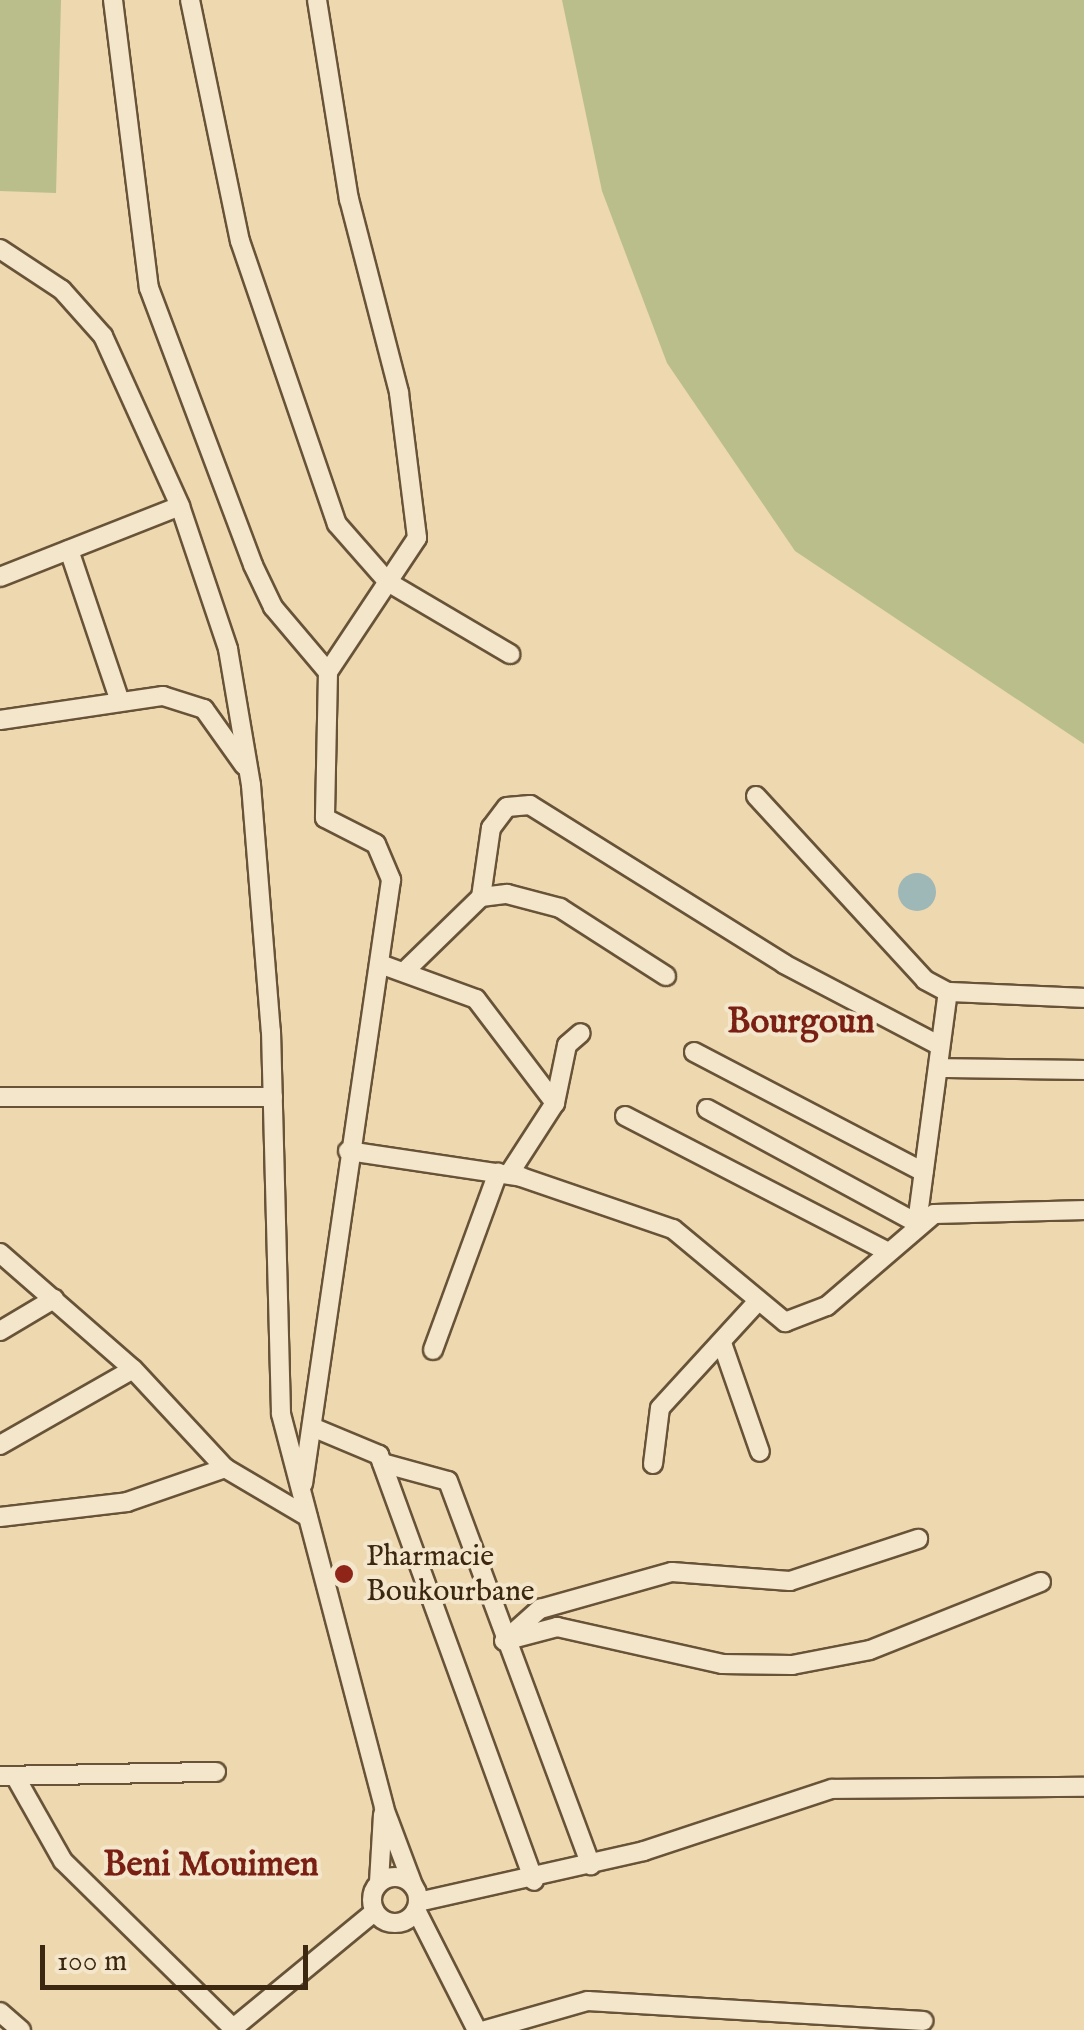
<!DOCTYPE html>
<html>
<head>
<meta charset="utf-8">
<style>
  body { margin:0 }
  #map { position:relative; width:1084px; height:2030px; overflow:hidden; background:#edd8af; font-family:"IM FELL English",serif }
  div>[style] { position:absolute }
  .green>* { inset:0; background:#babe8a }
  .water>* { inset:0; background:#9eb7b7 }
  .round { border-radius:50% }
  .roads { filter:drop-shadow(2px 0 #685338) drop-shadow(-2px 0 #685338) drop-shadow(0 2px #685338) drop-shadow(0 -2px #685338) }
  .street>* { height:18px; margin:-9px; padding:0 9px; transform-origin:9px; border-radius:9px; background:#f3e6cb }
  .street>.ring { margin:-9px; padding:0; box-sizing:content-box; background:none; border:18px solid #f3e6cb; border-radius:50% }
  .dots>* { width:28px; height:28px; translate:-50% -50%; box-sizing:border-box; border:5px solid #f3e6cb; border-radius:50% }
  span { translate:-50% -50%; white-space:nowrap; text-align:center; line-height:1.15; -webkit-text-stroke:8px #f3e6cb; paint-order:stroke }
  .poi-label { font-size:30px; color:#3c2711 }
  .left { translate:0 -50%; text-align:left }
  .quarter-label { font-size:35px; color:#7a1f14; font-weight:700 }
  .scale { position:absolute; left:40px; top:1945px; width:268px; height:45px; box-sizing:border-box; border:5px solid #3c2711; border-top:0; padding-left:12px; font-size:30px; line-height:35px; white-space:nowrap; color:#3c2711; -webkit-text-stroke:8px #f3e6cb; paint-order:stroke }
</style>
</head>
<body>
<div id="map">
  <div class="green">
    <div style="clip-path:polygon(0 0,61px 0,56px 193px,0 191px)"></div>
    <div style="clip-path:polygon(562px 0,1084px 0,1084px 744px,795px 551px,667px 363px,602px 191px)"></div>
  </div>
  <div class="water">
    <div class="round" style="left:898px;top:873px;width:38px;height:38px"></div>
  </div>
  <div class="roads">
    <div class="street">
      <div style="left:113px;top:0;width:290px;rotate:82.9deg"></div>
      <div style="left:149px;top:288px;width:296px;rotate:69.4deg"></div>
      <div style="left:253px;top:565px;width:47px;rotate:64.5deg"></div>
      <div style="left:273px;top:607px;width:85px;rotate:49.8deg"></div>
      <div style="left:328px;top:672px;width:146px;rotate:91.2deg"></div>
      <div style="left:325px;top:818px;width:57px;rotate:27deg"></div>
      <div style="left:376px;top:844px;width:39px;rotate:67deg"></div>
      <div style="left:391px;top:880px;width:610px;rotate:98.29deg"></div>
      <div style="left:190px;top:0;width:246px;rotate:78.3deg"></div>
      <div style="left:240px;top:241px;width:299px;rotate:71.1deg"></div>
      <div style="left:337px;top:524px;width:77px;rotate:48.7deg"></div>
      <div style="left:388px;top:582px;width:142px;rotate:30.5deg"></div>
      <div style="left:317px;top:0;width:202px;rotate:80.9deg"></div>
      <div style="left:349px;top:199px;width:200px;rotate:75.5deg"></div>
      <div style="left:399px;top:393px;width:146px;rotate:82.9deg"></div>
      <div style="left:417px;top:538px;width:161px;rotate:123.6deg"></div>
      <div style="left:0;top:249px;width:74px;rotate:33.5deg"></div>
      <div style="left:62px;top:290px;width:62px;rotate:48.3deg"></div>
      <div style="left:103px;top:336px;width:187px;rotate:65.6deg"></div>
      <div style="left:180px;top:506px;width:151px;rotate:71.4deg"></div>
      <div style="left:228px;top:649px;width:138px;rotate:80.4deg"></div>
      <div style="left:251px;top:785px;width:247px;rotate:85.4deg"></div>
      <div style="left:271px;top:1031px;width:383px;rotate:88.5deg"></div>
      <div style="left:281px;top:1414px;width:407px;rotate:75.3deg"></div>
      <div style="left:384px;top:1808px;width:82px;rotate:69.4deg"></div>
      <div style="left:69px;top:550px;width:157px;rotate:71.4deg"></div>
      <div style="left:0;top:577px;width:193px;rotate:-21.5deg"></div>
      <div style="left:0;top:720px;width:165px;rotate:-8.4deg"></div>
      <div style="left:163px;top:696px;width:43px;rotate:17.6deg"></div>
      <div style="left:204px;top:709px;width:69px;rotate:54.5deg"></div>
      <div style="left:756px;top:796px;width:250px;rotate:47.4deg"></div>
      <div style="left:925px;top:980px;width:26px;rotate:28deg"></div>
      <div style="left:948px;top:992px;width:136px;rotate:2.5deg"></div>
      <div style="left:481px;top:897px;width:70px;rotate:-81.8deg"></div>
      <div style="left:491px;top:828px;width:26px;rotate:-53deg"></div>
      <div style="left:507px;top:807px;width:23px;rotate:-5deg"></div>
      <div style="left:530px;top:805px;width:300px;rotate:32deg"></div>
      <div style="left:784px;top:964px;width:176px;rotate:27.7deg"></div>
      <div style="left:380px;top:964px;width:102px;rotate:20deg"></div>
      <div style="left:476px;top:999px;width:131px;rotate:52.8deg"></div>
      <div style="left:408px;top:968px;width:102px;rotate:-44.2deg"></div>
      <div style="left:481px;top:897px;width:26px;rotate:-7deg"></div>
      <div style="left:507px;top:894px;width:55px;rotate:14.8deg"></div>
      <div style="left:560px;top:908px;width:126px;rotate:32.7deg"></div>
      <div style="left:694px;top:1052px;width:259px;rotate:27.6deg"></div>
      <div style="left:938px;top:1068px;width:146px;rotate:0.8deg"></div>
      <div style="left:0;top:1097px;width:273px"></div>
      <div style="left:707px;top:1109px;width:239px;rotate:28.5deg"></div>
      <div style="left:917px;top:1223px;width:233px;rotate:-82.4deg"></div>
      <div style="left:625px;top:1116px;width:292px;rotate:27.3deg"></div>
      <div style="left:348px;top:1151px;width:175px;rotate:8.5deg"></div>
      <div style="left:521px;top:1177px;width:161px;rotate:18.9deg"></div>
      <div style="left:673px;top:1229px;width:146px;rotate:39.7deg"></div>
      <div style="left:785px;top:1322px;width:45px;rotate:-20.9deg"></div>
      <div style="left:827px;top:1306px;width:141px;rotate:-40.7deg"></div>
      <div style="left:934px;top:1214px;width:150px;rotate:-1.5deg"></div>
      <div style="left:509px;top:1174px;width:85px;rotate:-57.1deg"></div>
      <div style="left:555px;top:1103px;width:59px;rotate:-78.3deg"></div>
      <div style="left:567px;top:1045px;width:18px;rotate:-41deg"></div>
      <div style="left:0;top:1253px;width:176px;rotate:41.1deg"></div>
      <div style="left:133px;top:1369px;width:135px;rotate:47.1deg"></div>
      <div style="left:225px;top:1468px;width:96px;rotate:30.6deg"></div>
      <div style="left:0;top:1331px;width:63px;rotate:-30.7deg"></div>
      <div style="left:722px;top:1343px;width:115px;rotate:70.8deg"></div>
      <div style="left:433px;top:1350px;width:189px;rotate:-69.9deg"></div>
      <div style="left:312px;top:1427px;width:73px;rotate:22.7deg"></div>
      <div style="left:379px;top:1455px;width:453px;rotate:70deg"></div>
      <div style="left:0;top:1445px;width:153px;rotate:-29.7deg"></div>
      <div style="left:382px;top:1463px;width:68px;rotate:15.3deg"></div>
      <div style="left:448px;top:1481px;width:410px;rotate:69.6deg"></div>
      <div style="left:653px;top:1464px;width:56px;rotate:-82.9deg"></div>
      <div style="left:660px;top:1408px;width:144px;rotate:-47.5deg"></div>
      <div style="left:0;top:1517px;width:128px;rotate:-6.7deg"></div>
      <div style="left:127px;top:1502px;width:104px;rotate:-19.1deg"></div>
      <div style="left:512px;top:1634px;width:38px;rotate:-42deg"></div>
      <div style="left:540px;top:1609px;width:137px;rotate:-15.7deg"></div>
      <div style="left:672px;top:1572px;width:118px;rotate:4.4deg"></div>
      <div style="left:790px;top:1581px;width:135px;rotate:-18.2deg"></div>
      <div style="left:504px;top:1641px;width:55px;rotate:-14.8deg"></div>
      <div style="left:557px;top:1627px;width:169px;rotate:12.6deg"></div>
      <div style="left:722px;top:1664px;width:70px;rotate:0.8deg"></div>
      <div style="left:792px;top:1665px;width:79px;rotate:-10.9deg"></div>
      <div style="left:870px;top:1650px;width:184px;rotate:-21.7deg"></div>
      <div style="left:0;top:1776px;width:216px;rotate:-1.1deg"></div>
      <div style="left:16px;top:1778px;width:95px;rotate:60.5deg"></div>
      <div style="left:63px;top:1861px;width:240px;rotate:44.5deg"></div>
      <div class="ring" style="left:372px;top:1877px;width:28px;height:28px"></div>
      <div style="left:379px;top:1882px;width:68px;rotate:-86.6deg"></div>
      <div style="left:418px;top:1902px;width:232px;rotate:-12.7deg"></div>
      <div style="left:644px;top:1851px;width:198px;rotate:-18.3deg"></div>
      <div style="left:832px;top:1789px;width:252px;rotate:-0.5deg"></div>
      <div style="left:416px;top:1910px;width:135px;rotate:63.1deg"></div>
      <div style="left:0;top:2012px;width:28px;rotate:41deg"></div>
      <div style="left:231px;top:2030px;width:185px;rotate:-39.5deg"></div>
      <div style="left:486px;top:2030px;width:106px;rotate:-15.9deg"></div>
      <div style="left:588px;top:2001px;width:336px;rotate:3.4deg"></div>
    </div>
  </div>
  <div class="dots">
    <div style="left:344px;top:1574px;background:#8f2418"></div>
  </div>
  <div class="poi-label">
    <span class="left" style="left:366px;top:1574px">Pharmacie<br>Boukourbane</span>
  </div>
  <div class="quarter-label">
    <span style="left:801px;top:1023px">Bourgoun</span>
    <span style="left:211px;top:1866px">Beni Mouimen</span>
  </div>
  <div class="scale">100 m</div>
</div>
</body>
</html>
